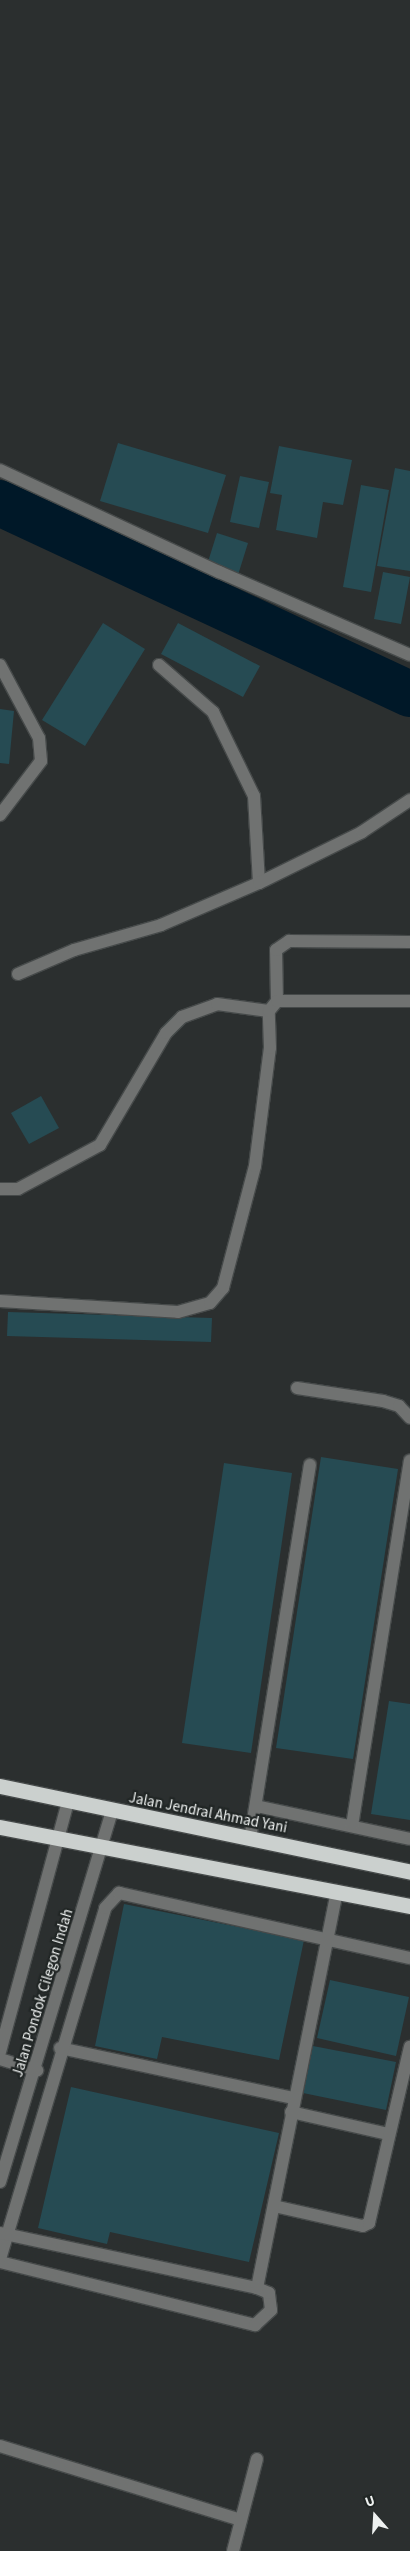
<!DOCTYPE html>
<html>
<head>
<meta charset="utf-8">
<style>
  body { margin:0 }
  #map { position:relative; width:410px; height:2551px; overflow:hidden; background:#2b2f2f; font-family:"Source Sans 3",sans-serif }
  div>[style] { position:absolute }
  .river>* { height:46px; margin:-23px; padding:0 23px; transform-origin:23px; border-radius:23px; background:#001828 }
  .building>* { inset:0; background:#264b53 }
  .roads { filter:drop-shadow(1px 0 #464a4a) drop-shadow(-1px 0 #464a4a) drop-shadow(0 1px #464a4a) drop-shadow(0 -1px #464a4a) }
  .minor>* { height:12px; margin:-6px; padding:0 6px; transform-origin:6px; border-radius:6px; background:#707271 }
  .highway>* { height:15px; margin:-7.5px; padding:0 7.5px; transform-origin:7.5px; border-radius:7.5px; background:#cbd0ce }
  span { translate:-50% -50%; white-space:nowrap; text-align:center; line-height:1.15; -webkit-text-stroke:4.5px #212625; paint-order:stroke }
  .street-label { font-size:15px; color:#eef1f0 }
  .north { position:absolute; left:350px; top:2491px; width:50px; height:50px; -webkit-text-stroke:4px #212625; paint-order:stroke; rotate:341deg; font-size:14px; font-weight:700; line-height:20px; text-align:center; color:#eef1f0 }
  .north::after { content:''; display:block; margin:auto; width:18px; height:22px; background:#eef1f0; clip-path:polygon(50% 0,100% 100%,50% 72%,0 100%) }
</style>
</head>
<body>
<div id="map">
  <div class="river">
    <div style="left:0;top:503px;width:452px;rotate:25deg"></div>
  </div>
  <div class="building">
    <div style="clip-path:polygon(118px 443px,226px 475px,208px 533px,100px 501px)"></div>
    <div style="clip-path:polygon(279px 446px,352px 460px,343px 505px,323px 502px,317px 538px,276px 530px,282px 495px,270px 493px)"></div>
    <div style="clip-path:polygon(395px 468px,410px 471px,410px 571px,377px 566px)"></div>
    <div style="clip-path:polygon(240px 476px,269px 482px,259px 528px,230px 522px)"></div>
    <div style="clip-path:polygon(361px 485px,389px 490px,371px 592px,343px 587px)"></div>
    <div style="clip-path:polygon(217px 533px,248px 543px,238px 575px,207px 565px)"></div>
    <div style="clip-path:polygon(383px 572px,410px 577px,401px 624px,374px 619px)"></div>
    <div style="clip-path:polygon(103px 623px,145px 649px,85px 746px,42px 720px)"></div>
    <div style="clip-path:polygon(178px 623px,260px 666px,243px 697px,161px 654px)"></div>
    <div style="clip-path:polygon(0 709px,14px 711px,9px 764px,0 763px)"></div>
    <div style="clip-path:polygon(41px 1096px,59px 1128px,29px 1144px,11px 1113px)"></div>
    <div style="clip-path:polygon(8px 1312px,212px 1318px,211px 1342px,7px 1336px)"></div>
    <div style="clip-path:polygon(321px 1457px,398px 1469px,353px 1759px,276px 1748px)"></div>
    <div style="clip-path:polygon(224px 1463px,292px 1473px,251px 1753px,182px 1743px)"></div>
    <div style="clip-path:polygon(389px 1701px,410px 1704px,410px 1820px,371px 1814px)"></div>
    <div style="clip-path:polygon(124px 1904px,304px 1940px,279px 2060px,162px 2037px,157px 2059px,95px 2046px)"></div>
    <div style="clip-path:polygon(330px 1980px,409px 1997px,396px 2056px,317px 2038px)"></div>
    <div style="clip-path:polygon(313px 2046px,396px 2062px,386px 2110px,303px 2093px)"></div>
    <div style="clip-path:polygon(71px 2087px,279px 2133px,249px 2262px,110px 2232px,107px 2244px,38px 2228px)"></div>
  </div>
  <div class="roads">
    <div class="minor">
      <div style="left:0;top:470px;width:242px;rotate:25deg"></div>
      <div style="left:219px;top:572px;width:208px;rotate:23.5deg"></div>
      <div style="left:0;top:665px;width:83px;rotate:61.9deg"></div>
      <div style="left:39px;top:738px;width:23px;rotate:85deg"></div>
      <div style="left:41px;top:761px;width:68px;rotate:127.2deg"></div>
      <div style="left:159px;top:665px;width:72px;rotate:41deg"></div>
      <div style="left:213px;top:712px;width:93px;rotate:64deg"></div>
      <div style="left:254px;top:796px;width:87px;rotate:86.7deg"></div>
      <div style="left:18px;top:974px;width:61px;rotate:-23.2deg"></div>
      <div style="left:74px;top:950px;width:91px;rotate:-16deg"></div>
      <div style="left:161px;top:925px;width:107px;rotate:-23.2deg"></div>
      <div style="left:259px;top:883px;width:115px;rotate:-26.3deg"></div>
      <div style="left:362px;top:832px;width:58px;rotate:-33.7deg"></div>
      <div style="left:277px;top:1001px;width:51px;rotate:-91.1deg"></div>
      <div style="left:276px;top:950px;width:16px;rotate:-35deg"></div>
      <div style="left:289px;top:941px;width:121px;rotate:0.5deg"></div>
      <div style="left:0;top:1189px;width:18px"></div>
      <div style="left:18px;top:1189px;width:93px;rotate:-28.2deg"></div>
      <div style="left:100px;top:1145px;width:130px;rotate:-59.5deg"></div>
      <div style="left:166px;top:1033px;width:23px;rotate:-45deg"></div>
      <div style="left:182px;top:1017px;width:37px;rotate:-20deg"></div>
      <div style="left:217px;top:1004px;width:52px;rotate:7.7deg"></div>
      <div style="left:0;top:1301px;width:178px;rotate:3.5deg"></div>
      <div style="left:178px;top:1312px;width:33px;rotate:-16deg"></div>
      <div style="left:210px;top:1303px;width:20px;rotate:-49deg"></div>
      <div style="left:223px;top:1288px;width:126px;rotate:-75.3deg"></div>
      <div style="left:255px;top:1166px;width:119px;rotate:-82.8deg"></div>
      <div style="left:270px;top:1048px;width:37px;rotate:-92deg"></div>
      <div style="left:269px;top:1011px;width:13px;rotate:-51deg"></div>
      <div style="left:277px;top:1001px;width:133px"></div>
      <div style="left:297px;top:1388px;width:87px;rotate:8.6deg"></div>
      <div style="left:383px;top:1401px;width:17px;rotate:17deg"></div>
      <div style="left:399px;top:1406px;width:16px;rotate:47deg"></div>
      <div style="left:256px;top:1806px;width:157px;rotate:12.1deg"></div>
      <div style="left:352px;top:1826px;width:370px;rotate:-81deg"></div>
      <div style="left:250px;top:1839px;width:379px;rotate:-80.9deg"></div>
      <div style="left:60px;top:2048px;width:239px;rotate:12.1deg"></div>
      <div style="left:0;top:2052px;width:259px;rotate:-74.8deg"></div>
      <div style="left:0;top:2059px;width:39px;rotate:17deg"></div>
      <div style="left:291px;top:2112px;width:99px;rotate:12.8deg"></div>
      <div style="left:0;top:2182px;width:387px;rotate:-73.2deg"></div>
      <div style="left:274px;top:2206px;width:91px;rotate:12.7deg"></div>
      <div style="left:363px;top:2226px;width:7px;rotate:-27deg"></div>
      <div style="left:369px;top:2223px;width:181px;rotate:-76.9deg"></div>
      <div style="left:0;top:2259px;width:366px;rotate:-73.3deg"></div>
      <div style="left:105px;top:1908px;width:21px;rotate:-47deg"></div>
      <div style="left:119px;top:1893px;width:298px;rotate:12.6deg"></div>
      <div style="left:0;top:2262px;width:263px;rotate:13.9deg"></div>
      <div style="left:255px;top:2325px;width:22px;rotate:-43deg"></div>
      <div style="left:271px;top:2310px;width:17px;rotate:-97deg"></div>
      <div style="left:269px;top:2293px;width:13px;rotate:-157deg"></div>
      <div style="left:257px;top:2288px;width:262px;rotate:-167.9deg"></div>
      <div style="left:257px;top:2288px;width:405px;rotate:-78.6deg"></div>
      <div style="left:0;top:2446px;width:252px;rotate:17.1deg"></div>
      <div style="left:233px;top:2551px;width:95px;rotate:-75.4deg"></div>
    </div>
    <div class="highway">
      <div style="left:0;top:1786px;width:419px;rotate:11.8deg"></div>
      <div style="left:0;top:1827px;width:418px;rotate:10.9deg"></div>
    </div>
  </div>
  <div class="street-label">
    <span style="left:208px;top:1813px;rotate:11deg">Jalan Jendral Ahmad Yani</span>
    <span style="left:43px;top:1993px;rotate:-73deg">Jalan Pondok Cilegon Indah</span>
  </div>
  <div class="north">U</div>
</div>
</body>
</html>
